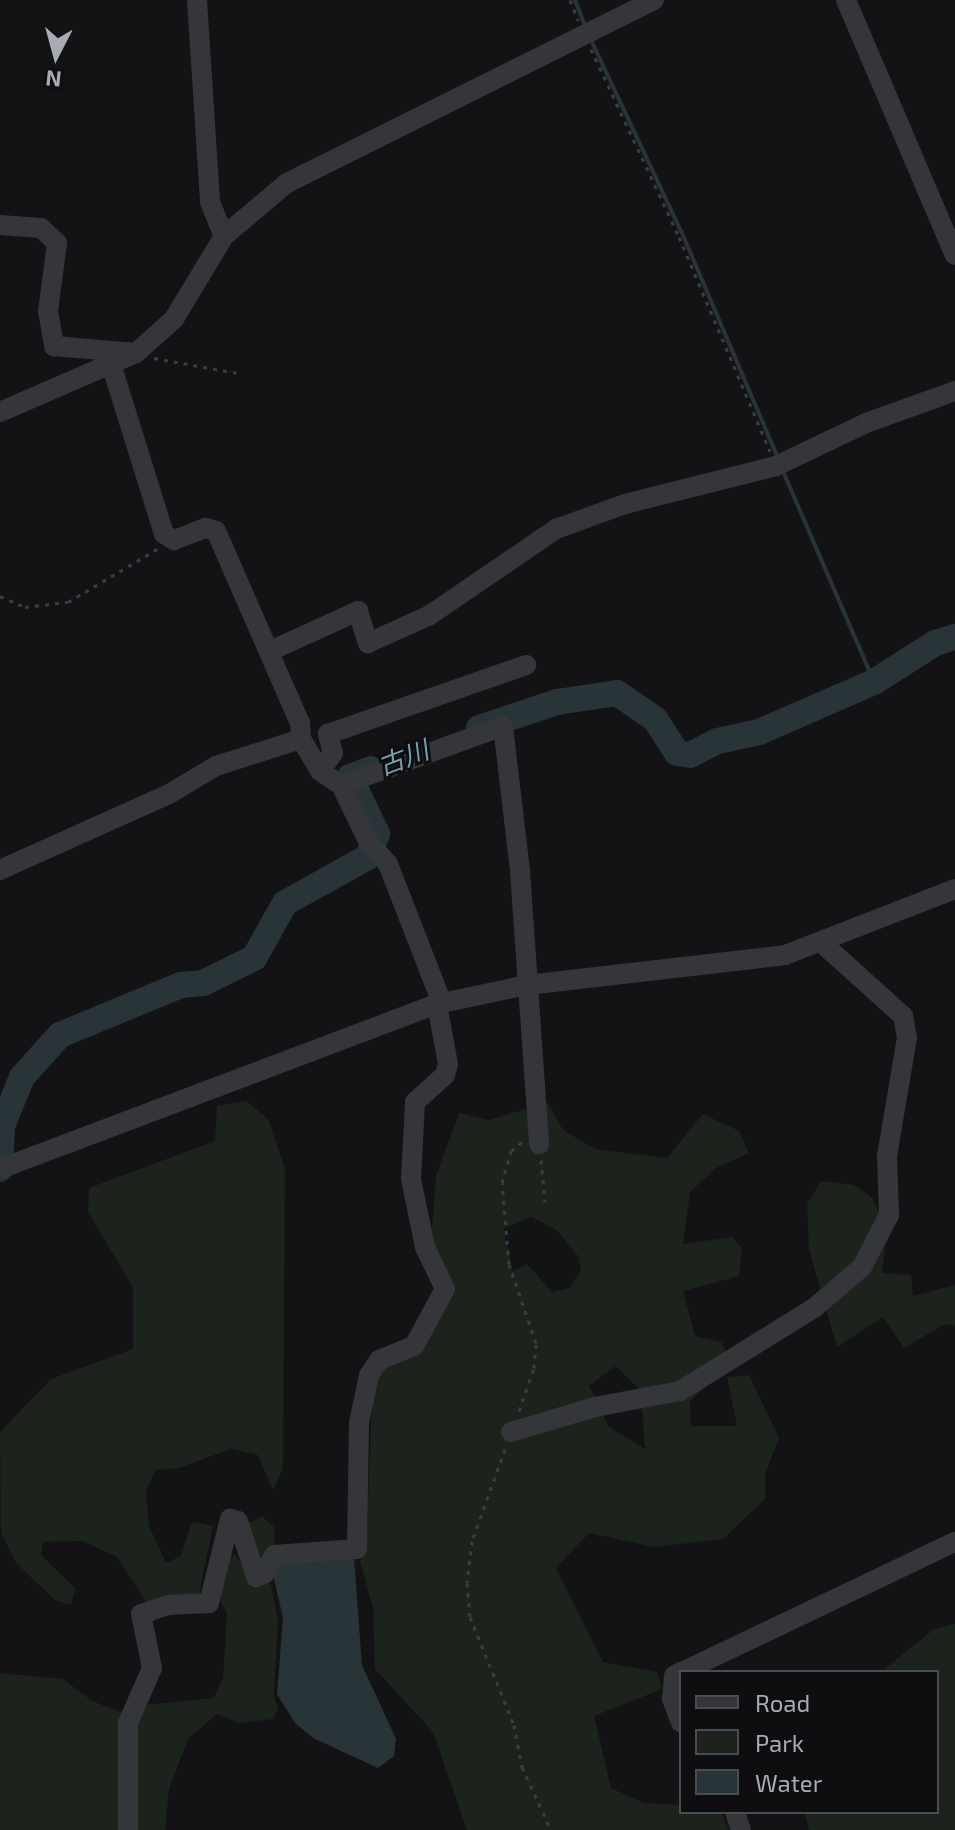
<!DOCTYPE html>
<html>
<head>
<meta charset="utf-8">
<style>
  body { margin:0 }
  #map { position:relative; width:955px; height:1830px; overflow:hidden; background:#131315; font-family:"Exo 2","Noto Sans JP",sans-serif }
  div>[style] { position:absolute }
  .green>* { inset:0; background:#1b231c }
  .water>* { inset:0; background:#293439 }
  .stream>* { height:4px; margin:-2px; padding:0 2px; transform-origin:2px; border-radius:2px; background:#293439 }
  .river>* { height:26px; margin:-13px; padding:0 13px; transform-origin:13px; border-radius:13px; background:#293439 }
  .path>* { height:3px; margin-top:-1.5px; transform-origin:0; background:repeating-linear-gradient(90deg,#3a3d41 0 4px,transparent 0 10px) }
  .minor>* { height:20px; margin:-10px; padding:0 10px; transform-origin:10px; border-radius:10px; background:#34363a }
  span { translate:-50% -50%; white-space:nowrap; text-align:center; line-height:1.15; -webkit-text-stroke:6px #0e0e10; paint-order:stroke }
  .water-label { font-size:26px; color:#7b9eb1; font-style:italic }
  .legend { position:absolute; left:679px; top:1670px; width:260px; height:144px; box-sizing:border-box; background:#0e0e10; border:2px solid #4a4d52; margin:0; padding:10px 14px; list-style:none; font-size:24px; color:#a5acb5 }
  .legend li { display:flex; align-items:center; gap:16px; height:40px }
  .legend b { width:40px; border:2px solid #4a4d52 }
  .north { position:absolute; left:16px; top:16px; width:80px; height:80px; -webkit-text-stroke:6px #0e0e10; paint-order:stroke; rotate:186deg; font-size:22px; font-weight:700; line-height:32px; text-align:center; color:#a5acb5 }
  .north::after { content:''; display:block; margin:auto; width:28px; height:36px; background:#a5acb5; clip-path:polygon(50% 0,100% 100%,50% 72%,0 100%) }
</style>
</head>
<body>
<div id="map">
  <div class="green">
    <div style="clip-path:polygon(246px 1101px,268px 1119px,285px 1169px,283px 1469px,273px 1490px,258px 1455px,231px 1449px,179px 1468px,156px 1470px,146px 1490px,149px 1526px,166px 1563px,181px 1556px,192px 1522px,213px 1526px,198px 1599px,148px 1605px,117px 1557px,83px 1541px,43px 1542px,41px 1555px,75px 1588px,71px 1605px,55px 1600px,16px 1563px,1px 1533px,0 1432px,51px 1379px,133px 1349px,133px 1287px,88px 1212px,89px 1188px,215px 1141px,217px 1106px)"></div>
    <div style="clip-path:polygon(evenodd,548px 1103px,563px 1130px,595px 1149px,667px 1158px,703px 1114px,739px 1131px,749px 1153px,716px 1168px,690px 1192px,683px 1244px,732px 1237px,742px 1248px,739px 1276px,683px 1291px,695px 1336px,721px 1342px,729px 1357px,703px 1374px,642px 1392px,616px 1366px,589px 1386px,609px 1427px,645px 1449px,642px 1404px,709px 1384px,690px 1401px,691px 1426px,737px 1426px,727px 1377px,749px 1375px,779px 1438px,765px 1474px,765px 1499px,723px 1539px,655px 1547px,589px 1533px,556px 1568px,603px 1662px,657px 1672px,662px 1689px,594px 1716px,611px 1788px,644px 1803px,681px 1805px,681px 1812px,721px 1812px,729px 1830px,467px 1830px,433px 1732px,375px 1669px,373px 1608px,360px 1561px,366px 1547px,373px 1382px,448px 1296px,431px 1242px,436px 1175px,459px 1113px,488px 1120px,548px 1103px,531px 1217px,557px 1230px,578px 1256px,581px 1270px,570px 1288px,552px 1292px,527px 1264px,513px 1271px,503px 1229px,531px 1217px)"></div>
    <div style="clip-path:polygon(821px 1181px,854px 1185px,873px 1198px,887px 1233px,882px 1273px,911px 1275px,913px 1296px,955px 1285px,955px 1326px,945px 1324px,904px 1348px,883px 1317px,837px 1347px,809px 1249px,807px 1204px)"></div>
    <div style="clip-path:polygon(262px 1516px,274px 1527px,275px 1547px,262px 1563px,245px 1525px)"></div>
    <div style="clip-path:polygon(235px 1554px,251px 1581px,269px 1576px,278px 1620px,274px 1696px,278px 1708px,273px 1719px,238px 1723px,217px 1714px,188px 1739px,169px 1789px,165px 1830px,0 1830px,0 1673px,63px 1679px,92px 1701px,121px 1712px,122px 1743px,142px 1705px,214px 1698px,223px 1678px,227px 1613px,216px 1595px,221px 1565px)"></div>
    <div style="clip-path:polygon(955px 1624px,955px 1830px,809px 1830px,805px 1812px,937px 1812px,937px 1672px,881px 1672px,934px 1629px)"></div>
  </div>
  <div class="water">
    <div style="clip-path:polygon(354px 1558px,362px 1665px,396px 1739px,394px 1756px,378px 1768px,313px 1738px,295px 1723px,277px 1694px,283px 1618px,273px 1574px,279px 1561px)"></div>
  </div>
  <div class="stream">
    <div style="left:575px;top:0;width:25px;rotate:69deg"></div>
    <div style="left:592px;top:42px;width:211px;rotate:64.8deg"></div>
    <div style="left:682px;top:233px;width:242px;rotate:66.9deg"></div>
    <div style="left:782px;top:469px;width:232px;rotate:66.6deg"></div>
  </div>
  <div class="river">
    <div style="left:479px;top:728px;width:82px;rotate:-18.4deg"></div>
    <div style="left:557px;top:702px;width:61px;rotate:-8.5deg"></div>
    <div style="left:617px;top:693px;width:46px;rotate:34.4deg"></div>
    <div style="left:655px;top:719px;width:40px;rotate:57.1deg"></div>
    <div style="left:677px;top:753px;width:13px;rotate:9deg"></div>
    <div style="left:690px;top:755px;width:31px;rotate:-27deg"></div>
    <div style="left:718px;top:741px;width:42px;rotate:-12.4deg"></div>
    <div style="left:759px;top:732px;width:125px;rotate:-23.5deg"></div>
    <div style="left:874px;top:682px;width:72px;rotate:-32.6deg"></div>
    <div style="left:935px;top:643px;width:21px;rotate:-17deg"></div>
    <div style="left:0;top:1169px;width:43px;rotate:-87.3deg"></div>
    <div style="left:2px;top:1126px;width:53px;rotate:-67.8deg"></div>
    <div style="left:22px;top:1077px;width:57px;rotate:-47.9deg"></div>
    <div style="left:60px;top:1035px;width:131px;rotate:-22.5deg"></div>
    <div style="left:181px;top:985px;width:22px;rotate:-5deg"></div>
    <div style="left:203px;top:983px;width:57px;rotate:-26.1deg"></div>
    <div style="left:254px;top:958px;width:63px;rotate:-60.6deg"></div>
    <div style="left:285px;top:903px;width:95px;rotate:-29deg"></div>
    <div style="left:368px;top:857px;width:25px;rotate:-69deg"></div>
    <div style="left:377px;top:834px;width:63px;rotate:-115.3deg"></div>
    <div style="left:350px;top:777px;width:22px;rotate:-21deg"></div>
  </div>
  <div class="path">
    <div style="left:570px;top:0;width:22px;rotate:68deg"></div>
    <div style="left:591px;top:49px;width:208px;rotate:64.9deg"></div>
    <div style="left:679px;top:237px;width:233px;rotate:67deg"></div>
    <div style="left:154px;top:358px;width:84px;rotate:10.2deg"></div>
    <div style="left:0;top:596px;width:27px;rotate:24deg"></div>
    <div style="left:25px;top:607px;width:43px;rotate:-6.6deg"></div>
    <div style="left:68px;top:602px;width:106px;rotate:-30.7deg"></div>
    <div style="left:541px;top:1160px;width:42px;rotate:84.6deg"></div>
    <div style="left:519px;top:1411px;width:46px;rotate:-70.8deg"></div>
    <div style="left:534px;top:1368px;width:25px;rotate:-85deg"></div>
    <div style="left:536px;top:1343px;width:83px;rotate:-108.9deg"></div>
    <div style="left:509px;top:1264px;width:81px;rotate:-94.9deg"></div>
    <div style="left:502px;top:1183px;width:33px;rotate:-74deg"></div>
    <div style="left:511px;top:1151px;width:14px;rotate:-39deg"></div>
    <div style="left:505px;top:1449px;width:98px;rotate:109.7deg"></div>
    <div style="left:472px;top:1541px;width:42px;rotate:96.8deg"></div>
    <div style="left:467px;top:1583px;width:34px;rotate:85deg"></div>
    <div style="left:470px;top:1617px;width:117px;rotate:67.8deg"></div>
    <div style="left:514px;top:1725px;width:43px;rotate:79.2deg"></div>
    <div style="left:522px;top:1767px;width:69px;rotate:65.3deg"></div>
  </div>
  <div class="minor">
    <div style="left:197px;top:0;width:202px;rotate:86.3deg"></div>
    <div style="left:210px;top:202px;width:37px;rotate:68deg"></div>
    <div style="left:846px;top:0;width:277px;rotate:66.9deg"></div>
    <div style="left:0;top:225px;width:41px;rotate:4.2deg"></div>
    <div style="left:41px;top:228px;width:22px;rotate:43deg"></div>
    <div style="left:57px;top:243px;width:69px;rotate:97.5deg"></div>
    <div style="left:48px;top:311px;width:36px;rotate:80deg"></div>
    <div style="left:54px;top:346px;width:82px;rotate:4.9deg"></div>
    <div style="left:112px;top:367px;width:175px;rotate:72.7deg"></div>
    <div style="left:164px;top:534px;width:12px;rotate:31deg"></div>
    <div style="left:174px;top:540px;width:34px;rotate:-21deg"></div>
    <div style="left:206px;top:528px;width:10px;rotate:17deg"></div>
    <div style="left:216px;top:531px;width:210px;rotate:66.4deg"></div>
    <div style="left:300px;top:723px;width:16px;rotate:86deg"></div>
    <div style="left:301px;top:739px;width:37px;rotate:59deg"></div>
    <div style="left:320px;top:771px;width:25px;rotate:34deg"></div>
    <div style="left:341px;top:785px;width:64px;rotate:64.2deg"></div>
    <div style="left:369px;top:843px;width:28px;rotate:48deg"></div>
    <div style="left:388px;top:864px;width:149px;rotate:68.8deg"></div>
    <div style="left:0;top:412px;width:148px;rotate:-23.5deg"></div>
    <div style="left:136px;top:353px;width:51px;rotate:-41.8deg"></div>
    <div style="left:174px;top:319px;width:97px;rotate:-58.9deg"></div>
    <div style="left:224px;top:236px;width:82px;rotate:-40.1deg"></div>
    <div style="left:287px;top:183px;width:410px;rotate:-26.5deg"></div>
    <div style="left:270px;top:651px;width:97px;rotate:-24.4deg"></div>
    <div style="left:358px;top:611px;width:34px;rotate:73deg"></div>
    <div style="left:368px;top:643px;width:68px;rotate:-24.3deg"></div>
    <div style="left:430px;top:615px;width:153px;rotate:-34.3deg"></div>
    <div style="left:556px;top:529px;width:73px;rotate:-19.9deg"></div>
    <div style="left:625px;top:504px;width:156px;rotate:-14.1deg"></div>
    <div style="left:776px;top:466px;width:100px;rotate:-25.5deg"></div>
    <div style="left:866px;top:423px;width:95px;rotate:-19.8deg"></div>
    <div style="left:320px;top:771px;width:22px;rotate:-54deg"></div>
    <div style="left:333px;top:753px;width:20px;rotate:-105deg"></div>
    <div style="left:328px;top:734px;width:210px;rotate:-19.2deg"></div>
    <div style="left:341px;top:785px;width:172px;rotate:-20deg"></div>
    <div style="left:503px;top:726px;width:146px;rotate:83.3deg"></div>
    <div style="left:520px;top:871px;width:274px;rotate:86deg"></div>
    <div style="left:0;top:870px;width:185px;rotate:-24.2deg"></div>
    <div style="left:169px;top:794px;width:55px;rotate:-30.8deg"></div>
    <div style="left:216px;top:766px;width:89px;rotate:-17.6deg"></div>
    <div style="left:0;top:1169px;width:467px;rotate:-20.7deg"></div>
    <div style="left:437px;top:1004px;width:92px;rotate:-11.9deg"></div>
    <div style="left:527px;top:985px;width:260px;rotate:-6.6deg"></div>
    <div style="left:785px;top:955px;width:182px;rotate:-21.2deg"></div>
    <div style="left:511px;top:1432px;width:88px;rotate:-16.6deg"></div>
    <div style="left:595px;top:1407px;width:86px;rotate:-10.7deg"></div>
    <div style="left:680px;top:1391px;width:158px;rotate:-31.8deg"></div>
    <div style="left:814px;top:1308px;width:63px;rotate:-40.5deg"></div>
    <div style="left:862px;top:1267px;width:59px;rotate:-62.6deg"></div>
    <div style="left:889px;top:1215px;width:59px;rotate:-91.9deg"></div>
    <div style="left:887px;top:1156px;width:120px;rotate:-80.4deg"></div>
    <div style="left:907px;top:1038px;width:22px;rotate:-100deg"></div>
    <div style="left:903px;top:1016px;width:108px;rotate:-138deg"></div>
    <div style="left:681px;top:1672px;width:8px;rotate:150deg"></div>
    <div style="left:674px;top:1676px;width:23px;rotate:95deg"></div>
    <div style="left:672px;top:1699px;width:25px;rotate:69deg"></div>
    <div style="left:682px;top:1672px;width:302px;rotate:-25.5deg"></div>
    <div style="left:735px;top:1812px;width:19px;rotate:72deg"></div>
    <div style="left:128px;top:1830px;width:107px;rotate:-90deg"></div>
    <div style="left:128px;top:1723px;width:60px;rotate:-66.4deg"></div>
    <div style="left:152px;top:1668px;width:55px;rotate:-101.5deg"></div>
    <div style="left:141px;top:1614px;width:28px;rotate:-18deg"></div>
    <div style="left:168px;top:1605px;width:41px;rotate:-2.8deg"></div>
    <div style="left:209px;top:1603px;width:87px;rotate:-76deg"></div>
    <div style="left:230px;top:1519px;width:8px;rotate:14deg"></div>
    <div style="left:238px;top:1521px;width:59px;rotate:72.2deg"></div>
    <div style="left:256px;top:1577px;width:10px;rotate:-24deg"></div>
    <div style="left:265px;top:1573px;width:20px;rotate:-63deg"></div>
    <div style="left:274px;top:1555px;width:83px;rotate:-4.1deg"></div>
    <div style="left:357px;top:1549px;width:126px;rotate:-89.1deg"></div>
    <div style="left:359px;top:1423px;width:49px;rotate:-78.2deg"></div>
    <div style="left:369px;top:1375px;width:18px;rotate:-56deg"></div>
    <div style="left:379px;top:1360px;width:38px;rotate:-22deg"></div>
    <div style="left:414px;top:1346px;width:65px;rotate:-61.5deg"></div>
    <div style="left:445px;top:1289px;width:47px;rotate:-115.5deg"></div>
    <div style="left:425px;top:1247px;width:69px;rotate:-101.6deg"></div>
    <div style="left:411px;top:1179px;width:77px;rotate:-87deg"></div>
    <div style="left:415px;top:1102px;width:40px;rotate:-42deg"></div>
    <div style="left:445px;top:1075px;width:11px;rotate:-75deg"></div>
    <div style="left:448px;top:1064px;width:61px;rotate:-100.4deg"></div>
  </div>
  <div class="water-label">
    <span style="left:403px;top:757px;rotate:-21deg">古川</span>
  </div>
  <ul class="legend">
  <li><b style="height:10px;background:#34363a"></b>Road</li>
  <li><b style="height:22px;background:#1b231c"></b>Park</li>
  <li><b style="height:22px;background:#293439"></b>Water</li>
  </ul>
  <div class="north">N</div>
</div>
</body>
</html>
